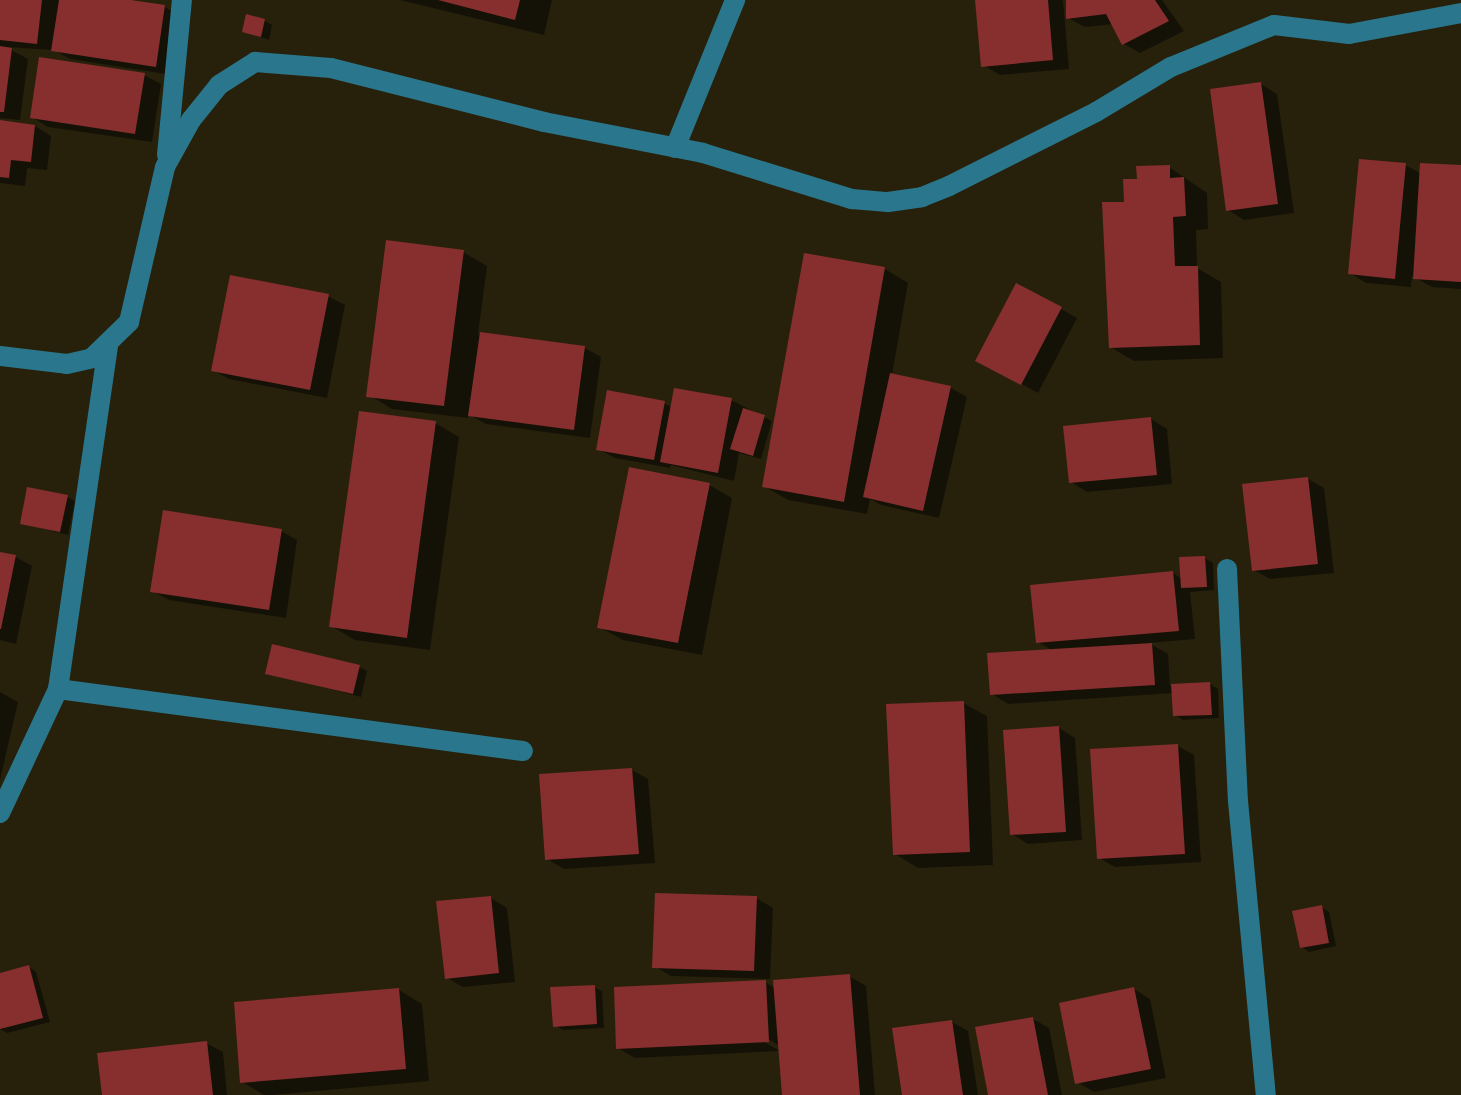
<!DOCTYPE html>
<html>
<head>
<meta charset="utf-8">
<style>
  body { margin:0 }
  #map { position:relative; width:1461px; height:1095px; overflow:hidden; background:#27210c; font-family:"Asap Condensed",sans-serif }
  div>[style] { position:absolute }
  .shadow>* { inset:0; background:#0007 }
  .building>* { inset:0; background:#862f2e }
  .minor>* { height:20px; margin:-10px; padding:0 10px; transform-origin:10px; border-radius:10px; background:#2a778d }
  span { translate:-50% -50%; white-space:nowrap; text-align:center; line-height:1.15; -webkit-text-stroke:8px #0e0b04; paint-order:stroke }
</style>
</head>
<body>
<div id="map">
  <div class="shadow">
    <div style="clip-path:polygon(0 0,118px 0,165px 7px,181px 17px,172px 75px,70px 59px,54px 50px,6px 47px,28px 59px,20px 120px,0 118px)"></div>
    <div style="clip-path:polygon(400px 0,552px 0,544px 35px)"></div>
    <div style="clip-path:polygon(977px 0,1063px 0,1069px 69px,1000px 75px,983px 65px)"></div>
    <div style="clip-path:polygon(1068px 0,1162px 0,1184px 31px,1140px 53px,1124px 44px,1114px 24px,1085px 27px,1068px 18px)"></div>
    <div style="clip-path:polygon(265px 21px,272px 25px,269px 40px,244px 31px)"></div>
    <div style="clip-path:polygon(144px 75px,161px 84px,152px 142px,48px 127px,32px 117px)"></div>
    <div style="clip-path:polygon(1261px 84px,1277px 94px,1294px 213px,1244px 220px,1228px 210px)"></div>
    <div style="clip-path:polygon(0 122px,35px 126px,51px 136px,47px 170px,27px 168px,25px 186px,0 183px)"></div>
    <div style="clip-path:polygon(1405px 165px,1422px 174px,1461px 167px,1461px 289px,1432px 287px,1412px 276px,1411px 287px,1366px 283px,1350px 273px)"></div>
    <div style="clip-path:polygon(1169px 167px,1207px 193px,1208px 229px,1196px 230px,1197px 268px,1221px 282px,1223px 358px,1134px 361px,1110px 347px,1126px 203px)"></div>
    <div style="clip-path:polygon(463px 252px,487px 266px,478px 334px,585px 348px,601px 357px,590px 438px,486px 424px,468px 414px,468px 418px,392px 409px,369px 395px)"></div>
    <div style="clip-path:polygon(806px 256px,885px 269px,908px 283px,892px 375px,951px 388px,967px 397px,939px 518px,881px 505px,870px 499px,867px 514px,788px 500px,764px 486px)"></div>
    <div style="clip-path:polygon(328px 296px,345px 305px,327px 398px,229px 379px,213px 370px)"></div>
    <div style="clip-path:polygon(1061px 309px,1077px 318px,1038px 393px,978px 360px)"></div>
    <div style="clip-path:polygon(731px 400px,772px 421px,761px 459px,739px 453px,734px 481px,671px 465px,670px 468px,615px 458px,598px 449px,664px 403px,673px 408px)"></div>
    <div style="clip-path:polygon(1151px 419px,1167px 429px,1172px 484px,1087px 492px,1071px 482px)"></div>
    <div style="clip-path:polygon(435px 423px,459px 437px,430px 650px,355px 640px,331px 626px)"></div>
    <div style="clip-path:polygon(1308px 479px,1324px 488px,1334px 573px,1270px 579px,1254px 570px)"></div>
    <div style="clip-path:polygon(709px 485px,732px 498px,702px 655px,623px 640px,599px 627px)"></div>
    <div style="clip-path:polygon(67px 497px,75px 501px,68px 535px,22px 523px)"></div>
    <div style="clip-path:polygon(281px 531px,297px 540px,286px 618px,169px 600px,152px 591px)"></div>
    <div style="clip-path:polygon(0 554px,16px 557px,32px 566px,16px 644px,0 640px)"></div>
    <div style="clip-path:polygon(1205px 558px,1213px 563px,1214px 590px,1190px 592px,1195px 639px,1149px 643px,1168px 654px,1170px 686px,1210px 684px,1218px 689px,1219px 718px,1183px 720px,1175px 715px,1174px 693px,1008px 704px,992px 694px,1053px 651px,1038px 642px,1173px 573px,1182px 579px)"></div>
    <div style="clip-path:polygon(359px 667px,367px 671px,361px 697px,268px 673px)"></div>
    <div style="clip-path:polygon(0 692px,18px 702px,0 780px)"></div>
    <div style="clip-path:polygon(963px 703px,987px 716px,993px 865px,918px 868px,895px 854px)"></div>
    <div style="clip-path:polygon(1059px 728px,1075px 738px,1082px 840px,1028px 844px,1012px 834px)"></div>
    <div style="clip-path:polygon(1178px 746px,1194px 755px,1201px 862px,1115px 867px,1099px 858px)"></div>
    <div style="clip-path:polygon(632px 770px,648px 779px,655px 863px,564px 869px,547px 859px)"></div>
    <div style="clip-path:polygon(491px 898px,507px 908px,515px 982px,463px 987px,447px 978px)"></div>
    <div style="clip-path:polygon(756px 898px,773px 908px,770px 979px,671px 976px,654px 966px)"></div>
    <div style="clip-path:polygon(1321px 907px,1329px 912px,1336px 946px,1309px 952px,1302px 947px)"></div>
    <div style="clip-path:polygon(29px 967px,36px 972px,50px 1022px,7px 1033px,0 1029px,0 975px)"></div>
    <div style="clip-path:polygon(849px 976px,866px 986px,875px 1095px,784px 1095px,780px 1046px,761px 1035px,759px 1039px,780px 1051px,635px 1058px,618px 1048px,765px 982px,775px 988px)"></div>
    <div style="clip-path:polygon(594px 987px,602px 991px,604px 1028px,563px 1030px,555px 1025px)"></div>
    <div style="clip-path:polygon(1134px 989px,1150px 999px,1166px 1078px,1094px 1092px,1077px 1082px)"></div>
    <div style="clip-path:polygon(399px 990px,422px 1004px,429px 1081px,272px 1095px,264px 1095px,242px 1082px)"></div>
    <div style="clip-path:polygon(1033px 1019px,1049px 1028px,1062px 1095px,990px 1095px)"></div>
    <div style="clip-path:polygon(952px 1022px,968px 1031px,978px 1095px,904px 1095px)"></div>
    <div style="clip-path:polygon(206px 1043px,223px 1052px,227px 1095px,104px 1095px)"></div>
  </div>
  <div class="building">
    <div style="clip-path:polygon(0 0,42px 0,37px 44px,0 40px)"></div>
    <div style="clip-path:polygon(59px 0,131px 0,165px 5px,156px 67px,51px 51px)"></div>
    <div style="clip-path:polygon(438px 0,520px 0,515px 20px)"></div>
    <div style="clip-path:polygon(975px 0,1048px 0,1053px 60px,981px 67px)"></div>
    <div style="clip-path:polygon(1066px 0,1155px 0,1169px 21px,1122px 45px,1106px 14px,1066px 19px)"></div>
    <div style="clip-path:polygon(246px 14px,265px 19px,261px 37px,242px 32px)"></div>
    <div style="clip-path:polygon(0 46px,12px 48px,4px 112px,0 112px)"></div>
    <div style="clip-path:polygon(39px 57px,145px 73px,135px 134px,30px 118px)"></div>
    <div style="clip-path:polygon(1261px 82px,1278px 204px,1226px 211px,1210px 89px)"></div>
    <div style="clip-path:polygon(0 120px,35px 125px,31px 162px,11px 160px,9px 178px,0 177px)"></div>
    <div style="clip-path:polygon(1359px 159px,1406px 163px,1395px 279px,1348px 274px)"></div>
    <div style="clip-path:polygon(1420px 163px,1461px 165px,1461px 282px,1413px 279px)"></div>
    <div style="clip-path:polygon(1170px 165px,1170px 178px,1184px 177px,1186px 216px,1173px 217px,1175px 266px,1198px 266px,1200px 345px,1109px 348px,1102px 202px,1124px 202px,1123px 179px,1137px 179px,1136px 166px)"></div>
    <div style="clip-path:polygon(386px 240px,464px 250px,444px 406px,366px 397px)"></div>
    <div style="clip-path:polygon(804px 253px,885px 267px,844px 502px,762px 487px)"></div>
    <div style="clip-path:polygon(230px 275px,329px 294px,310px 390px,211px 371px)"></div>
    <div style="clip-path:polygon(1016px 283px,1062px 307px,1021px 385px,975px 361px)"></div>
    <div style="clip-path:polygon(480px 332px,585px 346px,574px 430px,468px 416px)"></div>
    <div style="clip-path:polygon(890px 373px,951px 386px,923px 511px,863px 497px)"></div>
    <div style="clip-path:polygon(674px 388px,732px 398px,718px 473px,660px 462px)"></div>
    <div style="clip-path:polygon(607px 390px,665px 401px,654px 460px,596px 450px)"></div>
    <div style="clip-path:polygon(743px 408px,765px 415px,753px 456px,730px 449px)"></div>
    <div style="clip-path:polygon(359px 411px,436px 421px,407px 638px,329px 627px)"></div>
    <div style="clip-path:polygon(1151px 417px,1157px 475px,1069px 483px,1063px 426px)"></div>
    <div style="clip-path:polygon(629px 467px,710px 483px,678px 643px,597px 628px)"></div>
    <div style="clip-path:polygon(1308px 477px,1318px 564px,1252px 571px,1242px 484px)"></div>
    <div style="clip-path:polygon(27px 487px,68px 495px,60px 532px,20px 524px)"></div>
    <div style="clip-path:polygon(163px 510px,282px 529px,269px 610px,150px 592px)"></div>
    <div style="clip-path:polygon(0 552px,16px 555px,1px 629px,0 629px)"></div>
    <div style="clip-path:polygon(1205px 556px,1207px 587px,1181px 588px,1179px 557px)"></div>
    <div style="clip-path:polygon(1173px 571px,1179px 631px,1036px 643px,1030px 585px)"></div>
    <div style="clip-path:polygon(1152px 643px,1155px 685px,990px 695px,987px 653px)"></div>
    <div style="clip-path:polygon(272px 644px,360px 665px,353px 694px,265px 674px)"></div>
    <div style="clip-path:polygon(1210px 682px,1212px 715px,1173px 716px,1171px 684px)"></div>
    <div style="clip-path:polygon(964px 701px,970px 852px,893px 855px,886px 704px)"></div>
    <div style="clip-path:polygon(1059px 726px,1066px 832px,1010px 835px,1003px 730px)"></div>
    <div style="clip-path:polygon(1178px 744px,1185px 854px,1097px 859px,1090px 749px)"></div>
    <div style="clip-path:polygon(632px 768px,639px 854px,545px 860px,539px 774px)"></div>
    <div style="clip-path:polygon(655px 893px,757px 896px,754px 971px,652px 968px)"></div>
    <div style="clip-path:polygon(491px 896px,499px 973px,445px 979px,436px 901px)"></div>
    <div style="clip-path:polygon(1322px 905px,1329px 943px,1300px 948px,1292px 911px)"></div>
    <div style="clip-path:polygon(29px 965px,43px 1018px,0 1029px,0 973px)"></div>
    <div style="clip-path:polygon(850px 974px,860px 1095px,782px 1095px,773px 980px)"></div>
    <div style="clip-path:polygon(766px 980px,769px 1042px,616px 1049px,614px 987px)"></div>
    <div style="clip-path:polygon(595px 985px,597px 1024px,553px 1027px,550px 987px)"></div>
    <div style="clip-path:polygon(1134px 987px,1151px 1069px,1075px 1084px,1059px 1003px)"></div>
    <div style="clip-path:polygon(399px 988px,406px 1069px,240px 1083px,234px 1002px)"></div>
    <div style="clip-path:polygon(1033px 1017px,1048px 1095px,988px 1095px,975px 1027px)"></div>
    <div style="clip-path:polygon(952px 1020px,963px 1095px,902px 1095px,892px 1028px)"></div>
    <div style="clip-path:polygon(207px 1041px,213px 1095px,102px 1095px,97px 1053px)"></div>
  </div>
  <div class="minor">
    <div style="left:675px;top:148px;width:160px;rotate:-67.9deg"></div>
    <div style="left:167px;top:155px;width:156px;rotate:-84.5deg"></div>
    <div style="left:0;top:356px;width:67px;rotate:6.8deg"></div>
    <div style="left:67px;top:364px;width:26px;rotate:-13deg"></div>
    <div style="left:92px;top:358px;width:52px;rotate:-44.2deg"></div>
    <div style="left:129px;top:322px;width:159px;rotate:-76.9deg"></div>
    <div style="left:165px;top:167px;width:54px;rotate:-61deg"></div>
    <div style="left:191px;top:120px;width:45px;rotate:-51.3deg"></div>
    <div style="left:219px;top:85px;width:43px;rotate:-32.6deg"></div>
    <div style="left:255px;top:62px;width:76px;rotate:4.5deg"></div>
    <div style="left:331px;top:68px;width:220px;rotate:14.2deg"></div>
    <div style="left:544px;top:122px;width:162px;rotate:11deg"></div>
    <div style="left:703px;top:153px;width:156px;rotate:17.2deg"></div>
    <div style="left:852px;top:199px;width:36px;rotate:5deg"></div>
    <div style="left:888px;top:202px;width:34px;rotate:-8deg"></div>
    <div style="left:922px;top:197px;width:29px;rotate:-22deg"></div>
    <div style="left:949px;top:186px;width:165px;rotate:-26.7deg"></div>
    <div style="left:1096px;top:112px;width:87px;rotate:-31deg"></div>
    <div style="left:1171px;top:67px;width:111px;rotate:-22.2deg"></div>
    <div style="left:1274px;top:25px;width:76px;rotate:6.8deg"></div>
    <div style="left:1349px;top:34px;width:114px;rotate:-10.6deg"></div>
    <div style="left:1227px;top:569px;width:232px;rotate:87.3deg"></div>
    <div style="left:1238px;top:801px;width:295px;rotate:84.6deg"></div>
    <div style="left:58px;top:689px;width:469px;rotate:7.6deg"></div>
    <div style="left:0;top:813px;width:137px;rotate:-64.9deg"></div>
    <div style="left:58px;top:689px;width:347px;rotate:-81.7deg"></div>
  </div>
</div>
</body>
</html>
